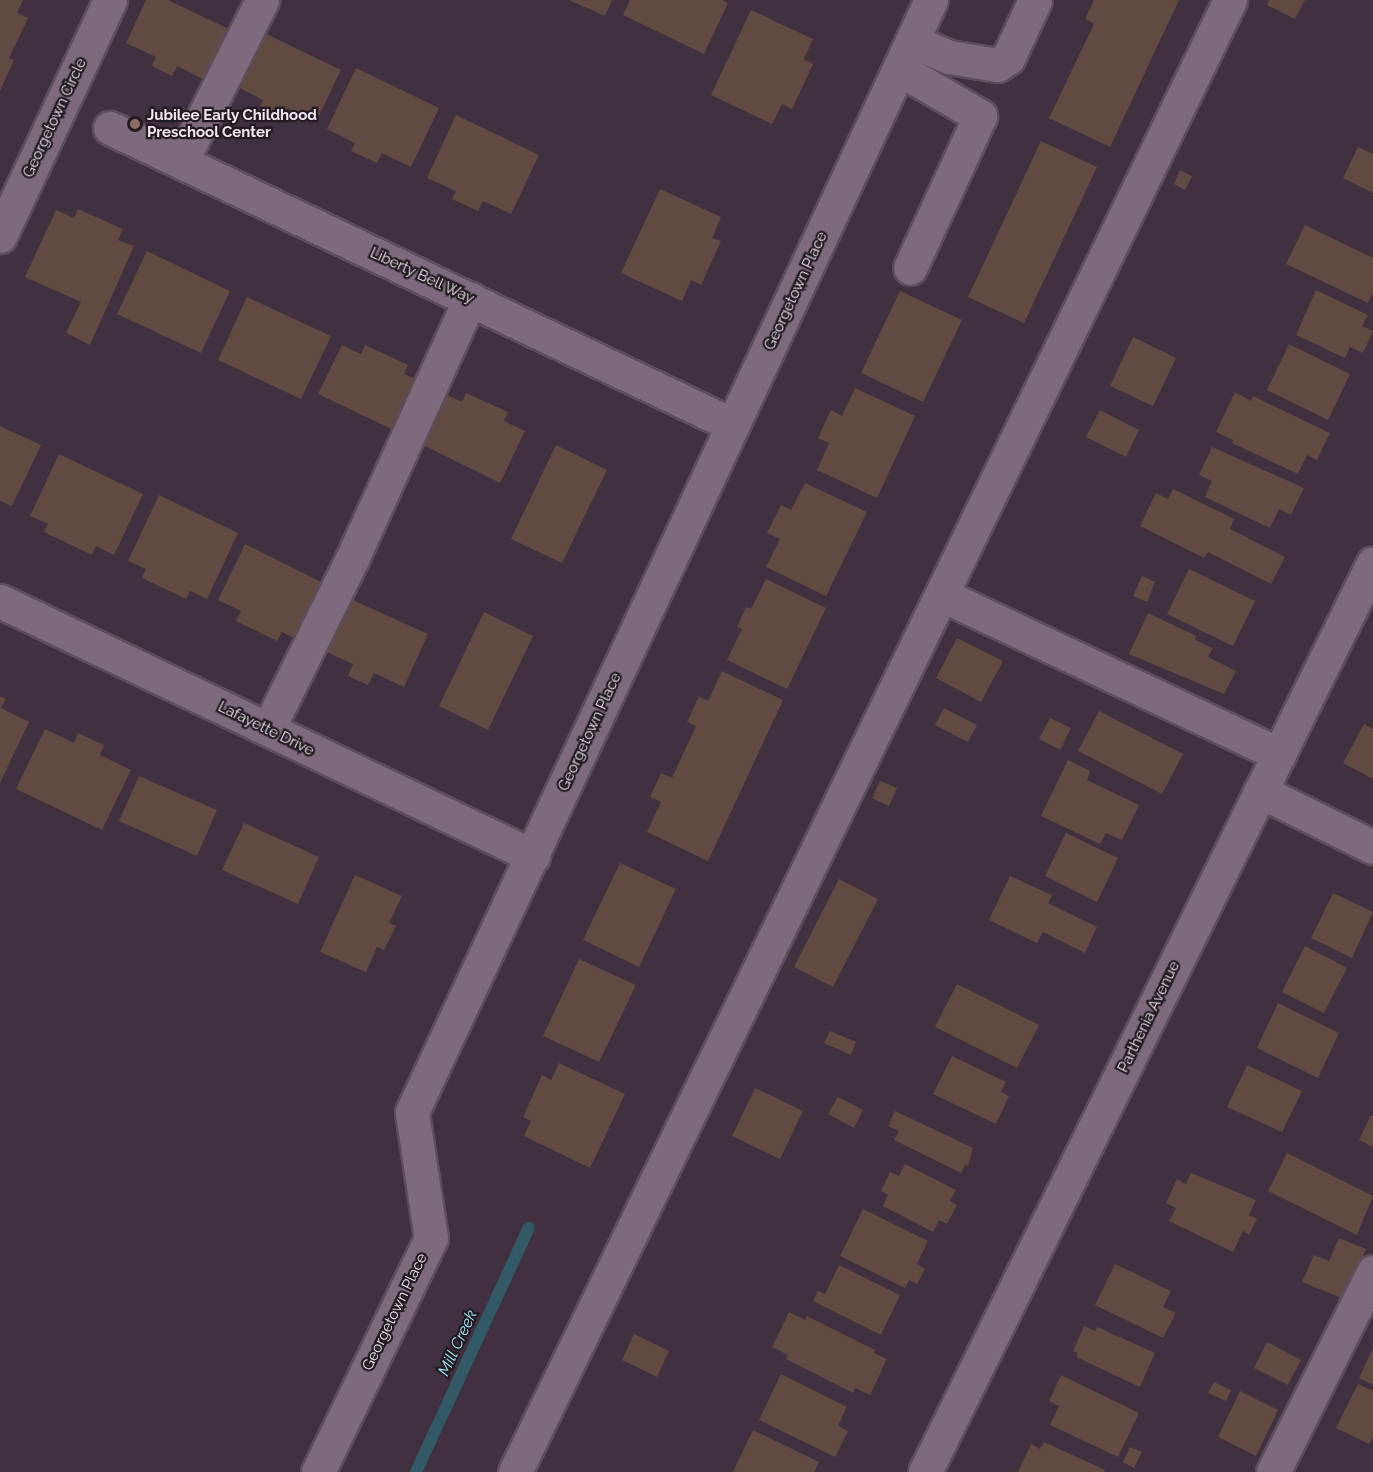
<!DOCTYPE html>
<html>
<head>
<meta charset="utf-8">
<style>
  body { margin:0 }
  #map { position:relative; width:1373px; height:1472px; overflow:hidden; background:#41303f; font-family:Raleway,sans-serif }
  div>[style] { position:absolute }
  .stream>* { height:12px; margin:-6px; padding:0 6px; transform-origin:6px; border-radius:6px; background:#325a66 }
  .building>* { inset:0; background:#614a41 }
  .roads { filter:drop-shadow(2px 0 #5c4e5b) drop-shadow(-2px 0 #5c4e5b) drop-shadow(0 2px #5c4e5b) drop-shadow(0 -2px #5c4e5b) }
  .minor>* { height:33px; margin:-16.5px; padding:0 16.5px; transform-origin:16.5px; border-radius:16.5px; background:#7d6a7c }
  .dots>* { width:16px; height:16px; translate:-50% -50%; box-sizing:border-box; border:3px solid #231b22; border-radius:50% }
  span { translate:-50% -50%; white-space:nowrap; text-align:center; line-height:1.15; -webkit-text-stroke:4.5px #231b22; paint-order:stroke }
  .poi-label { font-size:15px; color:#f2e7f1; font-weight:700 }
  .left { translate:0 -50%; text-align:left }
  .street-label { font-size:15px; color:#f2e7f1 }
  .water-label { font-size:16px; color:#9fe9fe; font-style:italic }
</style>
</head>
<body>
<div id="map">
  <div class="stream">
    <div style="left:416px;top:1472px;width:269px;rotate:-65.2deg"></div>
  </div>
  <div class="building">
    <div style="clip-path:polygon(0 0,23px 0,17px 13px,28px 18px,9px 58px,14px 60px,0 91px)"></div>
    <div style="clip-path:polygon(146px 0,168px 0,231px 30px,207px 81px,177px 66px,172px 76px,152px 66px,156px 57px,126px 43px)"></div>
    <div style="clip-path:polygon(569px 0,612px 0,605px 16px)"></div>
    <div style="clip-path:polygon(630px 0,722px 0,728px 3px,704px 54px,623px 15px)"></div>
    <div style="clip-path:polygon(1094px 0,1179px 0,1110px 147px,1049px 118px,1094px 24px,1085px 19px)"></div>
    <div style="clip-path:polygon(1269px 0,1305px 0,1295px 19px,1267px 5px)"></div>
    <div style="clip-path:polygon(751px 10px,813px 39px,804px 59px,813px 64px,792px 109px,782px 104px,772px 124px,711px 95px)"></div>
    <div style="clip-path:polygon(260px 31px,341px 70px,316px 122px,287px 108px,282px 119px,260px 107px,263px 100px,234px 85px)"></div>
    <div style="clip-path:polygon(356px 68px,439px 108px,411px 167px,382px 153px,377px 163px,351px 151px,355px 143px,327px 129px)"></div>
    <div style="clip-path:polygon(456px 115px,539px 155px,511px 214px,483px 201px,478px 211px,452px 199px,456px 191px,427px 178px)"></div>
    <div style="clip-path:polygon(1041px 141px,1097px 167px,1024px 323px,968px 297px)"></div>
    <div style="clip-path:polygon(1358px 147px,1373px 154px,1373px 193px,1343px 178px)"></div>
    <div style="clip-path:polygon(1180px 170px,1192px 176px,1185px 190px,1174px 184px)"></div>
    <div style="clip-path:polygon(660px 189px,721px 217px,712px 238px,721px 241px,701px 285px,691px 280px,682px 301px,621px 273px)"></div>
    <div style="clip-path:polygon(78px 209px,123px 229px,118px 240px,134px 246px,90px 345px,66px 333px,81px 302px,25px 277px,56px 210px,74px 218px)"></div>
    <div style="clip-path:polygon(1305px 225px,1373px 258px,1373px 293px,1368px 303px,1286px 264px)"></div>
    <div style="clip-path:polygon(147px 251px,230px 291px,201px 353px,117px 314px)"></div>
    <div style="clip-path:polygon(1316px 290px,1368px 315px,1362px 326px,1373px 331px,1363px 353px,1350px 347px,1345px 358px,1296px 335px)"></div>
    <div style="clip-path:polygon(900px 291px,962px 320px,923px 402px,861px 373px)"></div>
    <div style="clip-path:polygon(247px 297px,331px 336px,301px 399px,218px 360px)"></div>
    <div style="clip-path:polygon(1133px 337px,1176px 358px,1153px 406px,1110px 386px)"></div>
    <div style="clip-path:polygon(1289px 344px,1350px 374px,1328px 420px,1267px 390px)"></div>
    <div style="clip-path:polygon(342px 345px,361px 354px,365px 345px,408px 365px,404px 374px,422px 382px,398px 432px,318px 394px)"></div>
    <div style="clip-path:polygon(855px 388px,915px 416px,877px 498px,817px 470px,829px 443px,818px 438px,831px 410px,842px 416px)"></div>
    <div style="clip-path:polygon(1235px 392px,1251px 401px,1253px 396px,1330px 433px,1317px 460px,1307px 455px,1298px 474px,1232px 443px,1233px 440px,1216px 432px)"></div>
    <div style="clip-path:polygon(443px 393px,462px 402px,466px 393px,508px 412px,504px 421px,525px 431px,500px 483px,419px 443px)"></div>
    <div style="clip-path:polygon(1100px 410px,1139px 430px,1126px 457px,1086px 437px)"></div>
    <div style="clip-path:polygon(0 426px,41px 445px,12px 506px,0 501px)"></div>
    <div style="clip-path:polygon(556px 445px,607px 470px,562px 563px,511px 539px)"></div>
    <div style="clip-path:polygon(1212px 447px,1304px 488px,1291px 515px,1279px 509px,1270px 528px,1205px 497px,1212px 481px,1199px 475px)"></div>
    <div style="clip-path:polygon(59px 454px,143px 494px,114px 555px,96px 546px,92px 555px,44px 532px,48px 524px,30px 516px)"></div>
    <div style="clip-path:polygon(805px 483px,867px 512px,826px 596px,766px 567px,780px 539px,767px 533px,781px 505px,791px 510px)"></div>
    <div style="clip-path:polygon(1173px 489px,1234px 519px,1230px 529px,1285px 557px,1271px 584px,1208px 552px,1204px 558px,1140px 526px,1156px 493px,1168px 499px)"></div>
    <div style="clip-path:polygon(159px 495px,238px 533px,207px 599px,190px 591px,186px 599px,142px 578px,146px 569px,128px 561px)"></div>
    <div style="clip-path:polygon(245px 544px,327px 585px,300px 641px,282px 632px,277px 641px,236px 621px,241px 611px,218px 600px)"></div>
    <div style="clip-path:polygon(1189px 569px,1255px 601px,1233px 646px,1167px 614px)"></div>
    <div style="clip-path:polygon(1142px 576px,1155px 582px,1147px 602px,1133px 596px)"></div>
    <div style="clip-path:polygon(766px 579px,826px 608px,787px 689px,727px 660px,742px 629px,737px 627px,746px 607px,751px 609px)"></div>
    <div style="clip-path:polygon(346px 597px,428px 634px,404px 687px,374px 673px,368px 685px,348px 676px,353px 664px,322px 650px)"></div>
    <div style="clip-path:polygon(484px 612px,533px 636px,488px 730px,439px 706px)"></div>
    <div style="clip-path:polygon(1148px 613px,1196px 636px,1195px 640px,1213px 648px,1208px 657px,1236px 671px,1224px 694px,1129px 654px)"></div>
    <div style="clip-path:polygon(957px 638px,1003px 661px,981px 702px,936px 678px)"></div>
    <div style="clip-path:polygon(722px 671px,783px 700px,708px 861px,647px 832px,661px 802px,650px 797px,661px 773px,672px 778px,696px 726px,687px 722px,699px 696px,708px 701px)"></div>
    <div style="clip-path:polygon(0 696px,6px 699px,1px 708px,29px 722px,0 783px)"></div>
    <div style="clip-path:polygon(944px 708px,977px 725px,968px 742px,935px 725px)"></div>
    <div style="clip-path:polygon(1099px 711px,1183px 754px,1162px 794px,1078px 751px)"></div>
    <div style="clip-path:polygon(1050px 718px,1071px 728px,1060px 750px,1039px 739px)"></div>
    <div style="clip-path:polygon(1364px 724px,1373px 729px,1373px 779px,1343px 763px)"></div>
    <div style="clip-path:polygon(45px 729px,74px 743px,78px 733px,104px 745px,100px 755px,131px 770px,102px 830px,16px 789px)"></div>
    <div style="clip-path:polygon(1068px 760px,1090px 771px,1087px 780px,1139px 805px,1122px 840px,1106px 833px,1100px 844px,1041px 816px)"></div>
    <div style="clip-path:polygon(139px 776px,217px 810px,197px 856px,119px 821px)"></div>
    <div style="clip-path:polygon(880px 781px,897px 788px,889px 806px,872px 798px)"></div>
    <div style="clip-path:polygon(244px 823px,319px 857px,298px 904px,222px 870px)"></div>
    <div style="clip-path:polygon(1066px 833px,1118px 858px,1097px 902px,1045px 876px)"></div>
    <div style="clip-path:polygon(620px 863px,676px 889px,639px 967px,583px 940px)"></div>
    <div style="clip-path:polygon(355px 875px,402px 896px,389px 923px,396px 926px,384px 950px,377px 947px,366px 972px,320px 952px)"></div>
    <div style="clip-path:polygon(1010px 876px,1052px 895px,1048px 903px,1097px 927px,1085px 953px,1043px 932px,1037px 943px,989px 920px)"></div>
    <div style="clip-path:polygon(839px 879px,878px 899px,833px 987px,794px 967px)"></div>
    <div style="clip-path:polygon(1333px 893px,1373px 912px,1352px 958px,1311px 938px)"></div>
    <div style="clip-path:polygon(1305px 946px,1347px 968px,1324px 1013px,1282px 992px)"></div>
    <div style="clip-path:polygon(579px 959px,636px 985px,599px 1062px,543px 1036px)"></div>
    <div style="clip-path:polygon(957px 984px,1039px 1025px,1017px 1068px,935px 1027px)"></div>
    <div style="clip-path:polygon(1278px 1003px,1339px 1033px,1318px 1078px,1257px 1048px)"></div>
    <div style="clip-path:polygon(830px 1031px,856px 1042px,851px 1055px,824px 1043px)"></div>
    <div style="clip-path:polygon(952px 1056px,1006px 1082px,1001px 1092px,1009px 1096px,996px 1124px,933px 1094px)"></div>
    <div style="clip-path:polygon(559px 1063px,625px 1094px,590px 1168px,524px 1136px,531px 1121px,523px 1117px,542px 1075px,551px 1080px)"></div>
    <div style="clip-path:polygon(1247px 1065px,1302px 1091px,1282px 1132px,1227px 1107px)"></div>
    <div style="clip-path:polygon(755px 1088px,803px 1111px,780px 1159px,732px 1136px)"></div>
    <div style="clip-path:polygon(838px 1097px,863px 1110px,854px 1128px,828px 1114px)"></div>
    <div style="clip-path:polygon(895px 1111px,973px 1148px,968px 1166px,965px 1165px,961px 1173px,894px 1140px,899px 1131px,888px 1126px)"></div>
    <div style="clip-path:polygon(1371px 1115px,1373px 1116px,1373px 1147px,1359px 1140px)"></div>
    <div style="clip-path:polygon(1287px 1153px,1373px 1196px,1357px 1235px,1268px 1191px)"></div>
    <div style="clip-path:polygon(905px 1164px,956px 1190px,950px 1201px,957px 1205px,947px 1224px,939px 1220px,933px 1232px,883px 1206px,888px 1195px,881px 1191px,890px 1172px,899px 1176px)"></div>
    <div style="clip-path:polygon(1191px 1173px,1256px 1200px,1249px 1215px,1257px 1219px,1249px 1235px,1243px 1231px,1233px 1252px,1169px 1221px,1176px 1208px,1166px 1203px,1177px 1179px,1186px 1184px)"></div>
    <div style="clip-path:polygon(863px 1209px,928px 1241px,917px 1264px,925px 1269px,917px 1284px,909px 1280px,905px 1288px,840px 1256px)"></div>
    <div style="clip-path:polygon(1339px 1238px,1366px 1249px,1344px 1299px,1302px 1282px,1314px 1255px,1329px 1261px)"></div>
    <div style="clip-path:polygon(1115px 1264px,1171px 1291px,1163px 1307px,1176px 1313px,1163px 1338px,1095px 1305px)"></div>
    <div style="clip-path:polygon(839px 1265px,900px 1295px,881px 1335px,813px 1301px,818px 1291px,825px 1294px)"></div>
    <div style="clip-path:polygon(789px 1312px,805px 1320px,807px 1316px,875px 1350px,874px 1353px,887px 1359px,870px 1395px,855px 1388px,853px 1393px,786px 1359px,788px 1355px,772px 1347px)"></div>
    <div style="clip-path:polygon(1084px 1326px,1095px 1331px,1097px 1327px,1155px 1353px,1140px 1387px,1076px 1357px,1078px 1353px,1073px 1351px)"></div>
    <div style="clip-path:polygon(634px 1334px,669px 1351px,657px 1377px,622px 1360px)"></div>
    <div style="clip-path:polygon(1267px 1342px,1301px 1360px,1288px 1385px,1254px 1368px)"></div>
    <div style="clip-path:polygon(1373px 1348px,1373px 1385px,1359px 1378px)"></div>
    <div style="clip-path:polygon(781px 1374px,847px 1407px,838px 1426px,848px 1431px,835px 1457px,759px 1420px)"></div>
    <div style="clip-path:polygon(1061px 1375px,1139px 1413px,1118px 1457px,1050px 1425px,1059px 1406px,1049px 1401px)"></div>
    <div style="clip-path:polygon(1214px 1382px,1231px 1390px,1226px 1401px,1208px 1393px)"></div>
    <div style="clip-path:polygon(1358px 1384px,1373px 1391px,1373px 1437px,1369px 1444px,1336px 1428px)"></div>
    <div style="clip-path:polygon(1240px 1391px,1278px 1410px,1256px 1456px,1218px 1437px)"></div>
    <div style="clip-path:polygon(753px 1430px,819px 1462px,814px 1472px,733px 1472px)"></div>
    <div style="clip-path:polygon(1044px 1442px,1105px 1470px,1104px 1472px,1018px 1472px,1031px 1444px,1040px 1449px)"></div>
    <div style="clip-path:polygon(1130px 1447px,1142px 1452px,1134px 1468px,1123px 1462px)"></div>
  </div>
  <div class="roads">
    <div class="minor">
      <div style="left:912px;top:41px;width:40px;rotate:23.4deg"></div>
      <div style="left:949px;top:57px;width:49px;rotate:9.5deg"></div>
      <div style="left:997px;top:65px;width:13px;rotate:-32deg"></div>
      <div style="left:1008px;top:58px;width:64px;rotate:-65deg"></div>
      <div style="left:899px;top:69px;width:94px;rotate:30.1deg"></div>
      <div style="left:980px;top:116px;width:167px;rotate:114.7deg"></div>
      <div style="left:110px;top:128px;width:690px;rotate:25.49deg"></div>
      <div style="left:181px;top:162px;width:181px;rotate:-63.4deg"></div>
      <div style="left:0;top:236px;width:260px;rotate:-65deg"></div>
      <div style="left:942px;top:595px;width:373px;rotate:25.3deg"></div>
      <div style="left:0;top:601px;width:591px;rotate:25.57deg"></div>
      <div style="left:268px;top:729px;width:190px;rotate:-63.7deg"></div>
      <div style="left:352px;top:559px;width:286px;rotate:-65.6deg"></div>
      <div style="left:1260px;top:791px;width:126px;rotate:26.4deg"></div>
      <div style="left:318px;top:1472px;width:260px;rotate:-64.2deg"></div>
      <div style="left:431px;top:1238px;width:127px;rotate:-98.6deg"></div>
      <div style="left:412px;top:1112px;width:1227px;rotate:-64.98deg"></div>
      <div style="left:515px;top:1472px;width:1636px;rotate:-64.09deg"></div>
      <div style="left:925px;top:1472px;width:1013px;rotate:-63.76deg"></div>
      <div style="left:1273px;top:1472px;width:224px;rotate:-63.4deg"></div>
    </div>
  </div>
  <div class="dots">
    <div style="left:135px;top:124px;background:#8d6e63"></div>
  </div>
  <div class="poi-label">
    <span class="left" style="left:147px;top:124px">Jubilee Early Childhood<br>Preschool Center</span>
  </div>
  <div class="street-label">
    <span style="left:55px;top:118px;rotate:-65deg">Georgetown Circle</span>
    <span style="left:422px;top:276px;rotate:25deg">Liberty Bell Way</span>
    <span style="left:796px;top:291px;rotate:-65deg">Georgetown Place</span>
    <span style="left:266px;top:729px;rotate:26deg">Lafayette Drive</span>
    <span style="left:590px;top:732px;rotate:-65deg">Georgetown Place</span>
    <span style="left:1149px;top:1017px;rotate:-64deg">Parthenia Avenue</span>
    <span style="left:395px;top:1312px;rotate:-64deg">Georgetown Place</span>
  </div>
  <div class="water-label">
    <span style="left:458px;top:1343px;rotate:-65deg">Mill Creek</span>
  </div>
</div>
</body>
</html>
